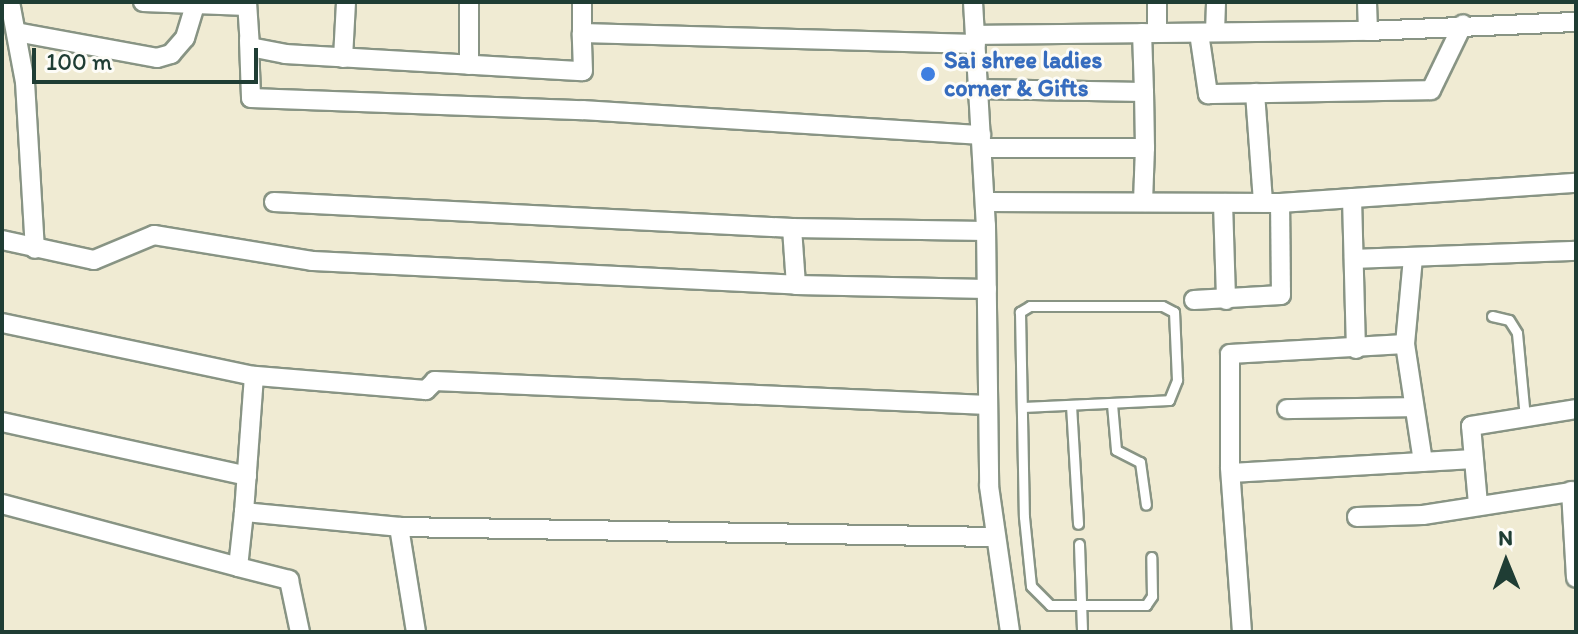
<!DOCTYPE html>
<html>
<head>
<meta charset="utf-8">
<style>
  body { margin:0 }
  #map { position:relative; width:1578px; height:634px; overflow:hidden; background:#f0ebd3; font-family:Itim,sans-serif }
  div>[style] { position:absolute }
  .roads { filter:drop-shadow(2px 0 #889484) drop-shadow(-2px 0 #889484) drop-shadow(0 2px #889484) drop-shadow(0 -2px #889484) }
  .lane>* { height:9px; margin:-4.5px; padding:0 4.5px; transform-origin:4.5px; border-radius:4.5px; background:#fff }
  .street>* { height:18px; margin:-9px; padding:0 9px; transform-origin:9px; border-radius:9px; background:#fff }
  .dots>* { width:22px; height:22px; translate:-50% -50%; box-sizing:border-box; border:4px solid #fdfcf7; border-radius:50% }
  span { translate:-50% -50%; white-space:nowrap; text-align:center; line-height:1.15; -webkit-text-stroke:6px #fdfcf7; paint-order:stroke }
  .shop-label { font-size:24px; color:#366cbe; font-weight:700 }
  .left { translate:0 -50%; text-align:left }
  .frame { position:absolute; inset:0; border:4px solid #1f3d34; pointer-events:none }
  .north { position:absolute; left:1466px; top:522px; width:80px; height:80px; -webkit-text-stroke:6px #fdfcf7; paint-order:stroke; rotate:359deg; font-size:22px; font-weight:700; line-height:32px; text-align:center; color:#1f3d34 }
  .north::after { content:''; display:block; margin:auto; width:28px; height:36px; background:#1f3d34; clip-path:polygon(50% 0,100% 100%,50% 72%,0 100%) }
  .scale { position:absolute; left:32px; top:48px; width:226px; height:36px; box-sizing:border-box; border:4px solid #1f3d34; border-top:0; padding-left:10px; font-size:24px; line-height:28px; white-space:nowrap; color:#1f3d34; -webkit-text-stroke:6px #fdfcf7; paint-order:stroke }
</style>
</head>
<body>
<div id="map">
  <div class="roads">
    <div class="lane">
      <div style="left:1492px;top:316px;width:17px;rotate:13deg"></div>
      <div style="left:1509px;top:320px;width:15px;rotate:58deg"></div>
      <div style="left:1517px;top:333px;width:84px;rotate:84.6deg"></div>
      <div style="left:1112px;top:404px;width:46px;rotate:85deg"></div>
      <div style="left:1116px;top:450px;width:27px;rotate:27deg"></div>
      <div style="left:1140px;top:462px;width:43px;rotate:82.1deg"></div>
      <div style="left:1071px;top:405px;width:119px;rotate:86.6deg"></div>
      <div style="left:1023px;top:407px;width:146px;rotate:-2.7deg"></div>
      <div style="left:1169px;top:400px;width:22px;rotate:-68deg"></div>
      <div style="left:1177px;top:380px;width:68px;rotate:-92.5deg"></div>
      <div style="left:1174px;top:312px;width:13px;rotate:-153deg"></div>
      <div style="left:1162px;top:306px;width:132px;rotate:180deg"></div>
      <div style="left:1030px;top:306px;width:12px;rotate:149deg"></div>
      <div style="left:1020px;top:312px;width:205px;rotate:88.9deg"></div>
      <div style="left:1024px;top:517px;width:69px;rotate:84.2deg"></div>
      <div style="left:1031px;top:586px;width:27px;rotate:45deg"></div>
      <div style="left:1050px;top:605px;width:96px"></div>
      <div style="left:1146px;top:605px;width:11px;rotate:-56deg"></div>
      <div style="left:1152px;top:596px;width:39px;rotate:-91deg"></div>
      <div style="left:1079px;top:544px;width:88px;rotate:88deg"></div>
    </div>
    <div class="street">
      <div style="left:10px;top:2px;width:81px;rotate:79.4deg"></div>
      <div style="left:25px;top:82px;width:167px;rotate:86.6deg"></div>
      <div style="left:143px;top:2px;width:104px;rotate:2.2deg"></div>
      <div style="left:247px;top:2px;width:45px;rotate:86.2deg"></div>
      <div style="left:250px;top:47px;width:36px;rotate:11deg"></div>
      <div style="left:285px;top:54px;width:298px;rotate:3.3deg"></div>
      <div style="left:583px;top:71px;width:38px;rotate:-92deg"></div>
      <div style="left:469px;top:2px;width:63px;rotate:90deg"></div>
      <div style="left:582px;top:2px;width:31px;rotate:90deg"></div>
      <div style="left:582px;top:33px;width:394px;rotate:1.6deg"></div>
      <div style="left:973px;top:2px;width:223px;rotate:86.7deg"></div>
      <div style="left:986px;top:225px;width:261px;rotate:89.3deg"></div>
      <div style="left:989px;top:486px;width:148px;rotate:81.8deg"></div>
      <div style="left:1368px;top:31px;width:208px;rotate:-2.5deg"></div>
      <div style="left:16px;top:32px;width:143px;rotate:10.4deg"></div>
      <div style="left:157px;top:58px;width:15px;rotate:-16deg"></div>
      <div style="left:171px;top:54px;width:21px;rotate:-49deg"></div>
      <div style="left:185px;top:38px;width:34px;rotate:-73deg"></div>
      <div style="left:1215px;top:32px;width:30px;rotate:-88deg"></div>
      <div style="left:1157px;top:33px;width:31px;rotate:-90deg"></div>
      <div style="left:1199px;top:33px;width:62px;rotate:81.6deg"></div>
      <div style="left:1208px;top:94px;width:223px;rotate:-1deg"></div>
      <div style="left:1431px;top:90px;width:73px;rotate:-64.1deg"></div>
      <div style="left:975px;top:35px;width:393px;rotate:-0.6deg"></div>
      <div style="left:1368px;top:31px;width:29px;rotate:-92deg"></div>
      <div style="left:249px;top:40px;width:58px;rotate:88deg"></div>
      <div style="left:251px;top:98px;width:332px;rotate:2.1deg"></div>
      <div style="left:583px;top:110px;width:399px;rotate:3.6deg"></div>
      <div style="left:343px;top:58px;width:56px;rotate:-86.9deg"></div>
      <div style="left:978px;top:89px;width:166px;rotate:1deg"></div>
      <div style="left:1144px;top:92px;width:59px;rotate:-91.9deg"></div>
      <div style="left:1255px;top:93px;width:110px;rotate:85.8deg"></div>
      <div style="left:982px;top:148px;width:163px"></div>
      <div style="left:1145px;top:148px;width:56px;rotate:-91deg"></div>
      <div style="left:1352px;top:198px;width:151px;rotate:88.5deg"></div>
      <div style="left:274px;top:202px;width:519px;rotate:2.87deg"></div>
      <div style="left:985px;top:202px;width:295px;rotate:0.2deg"></div>
      <div style="left:1280px;top:203px;width:297px;rotate:-3.9deg"></div>
      <div style="left:1143px;top:202px;width:54px;rotate:-87.9deg"></div>
      <div style="left:1223px;top:203px;width:97px;rotate:88.2deg"></div>
      <div style="left:986px;top:231px;width:194px;rotate:-179.1deg"></div>
      <div style="left:792px;top:228px;width:57px;rotate:86deg"></div>
      <div style="left:796px;top:285px;width:191px;rotate:1.2deg"></div>
      <div style="left:2px;top:240px;width:94px;rotate:12.3deg"></div>
      <div style="left:94px;top:260px;width:65px;rotate:-22.6deg"></div>
      <div style="left:154px;top:235px;width:160px;rotate:9.3deg"></div>
      <div style="left:312px;top:261px;width:485px;rotate:2.8deg"></div>
      <div style="left:1354px;top:259px;width:222px;rotate:-2.1deg"></div>
      <div style="left:1194px;top:300px;width:87px;rotate:-3.3deg"></div>
      <div style="left:1281px;top:295px;width:92px;rotate:-90.6deg"></div>
      <div style="left:2px;top:323px;width:258px;rotate:11.9deg"></div>
      <div style="left:1405px;top:344px;width:119px;rotate:81.3deg"></div>
      <div style="left:988px;top:405px;width:554px;rotate:-177.51deg"></div>
      <div style="left:435px;top:381px;width:13px;rotate:135deg"></div>
      <div style="left:426px;top:390px;width:173px;rotate:-175.3deg"></div>
      <div style="left:254px;top:376px;width:136px;rotate:94.2deg"></div>
      <div style="left:244px;top:512px;width:156px;rotate:5.5deg"></div>
      <div style="left:399px;top:527px;width:597px;rotate:0.96deg"></div>
      <div style="left:1287px;top:409px;width:125px;rotate:-0.9deg"></div>
      <div style="left:2px;top:422px;width:251px;rotate:12.4deg"></div>
      <div style="left:1231px;top:473px;width:243px;rotate:-3.3deg"></div>
      <div style="left:1571px;top:491px;width:87px;rotate:86.7deg"></div>
      <div style="left:2px;top:504px;width:244px;rotate:14.9deg"></div>
      <div style="left:1478px;top:504px;width:78px;rotate:-95.1deg"></div>
      <div style="left:1471px;top:426px;width:106px;rotate:-9.2deg"></div>
      <div style="left:244px;top:512px;width:55px;rotate:96.2deg"></div>
      <div style="left:238px;top:567px;width:53px;rotate:14.3deg"></div>
      <div style="left:289px;top:580px;width:53px;rotate:78.1deg"></div>
      <div style="left:1357px;top:517px;width:66px;rotate:-1.7deg"></div>
      <div style="left:1423px;top:515px;width:155px;rotate:-8.9deg"></div>
      <div style="left:399px;top:527px;width:106px;rotate:80.8deg"></div>
      <div style="left:1242px;top:632px;width:165px;rotate:-94.2deg"></div>
      <div style="left:1230px;top:467px;width:113px;rotate:-90deg"></div>
      <div style="left:1230px;top:354px;width:175px;rotate:-3.3deg"></div>
      <div style="left:1405px;top:344px;width:87px;rotate:-84.7deg"></div>
    </div>
  </div>
  <div class="dots">
    <div style="left:928px;top:74px;background:#3f7fe0"></div>
  </div>
  <div class="shop-label">
    <span class="left" style="left:944px;top:74px">Sai shree ladies<br>corner &amp; Gifts</span>
  </div>
  <div class="frame"></div>
  <div class="north">N</div>
  <div class="scale">100 m</div>
</div>
</body>
</html>
